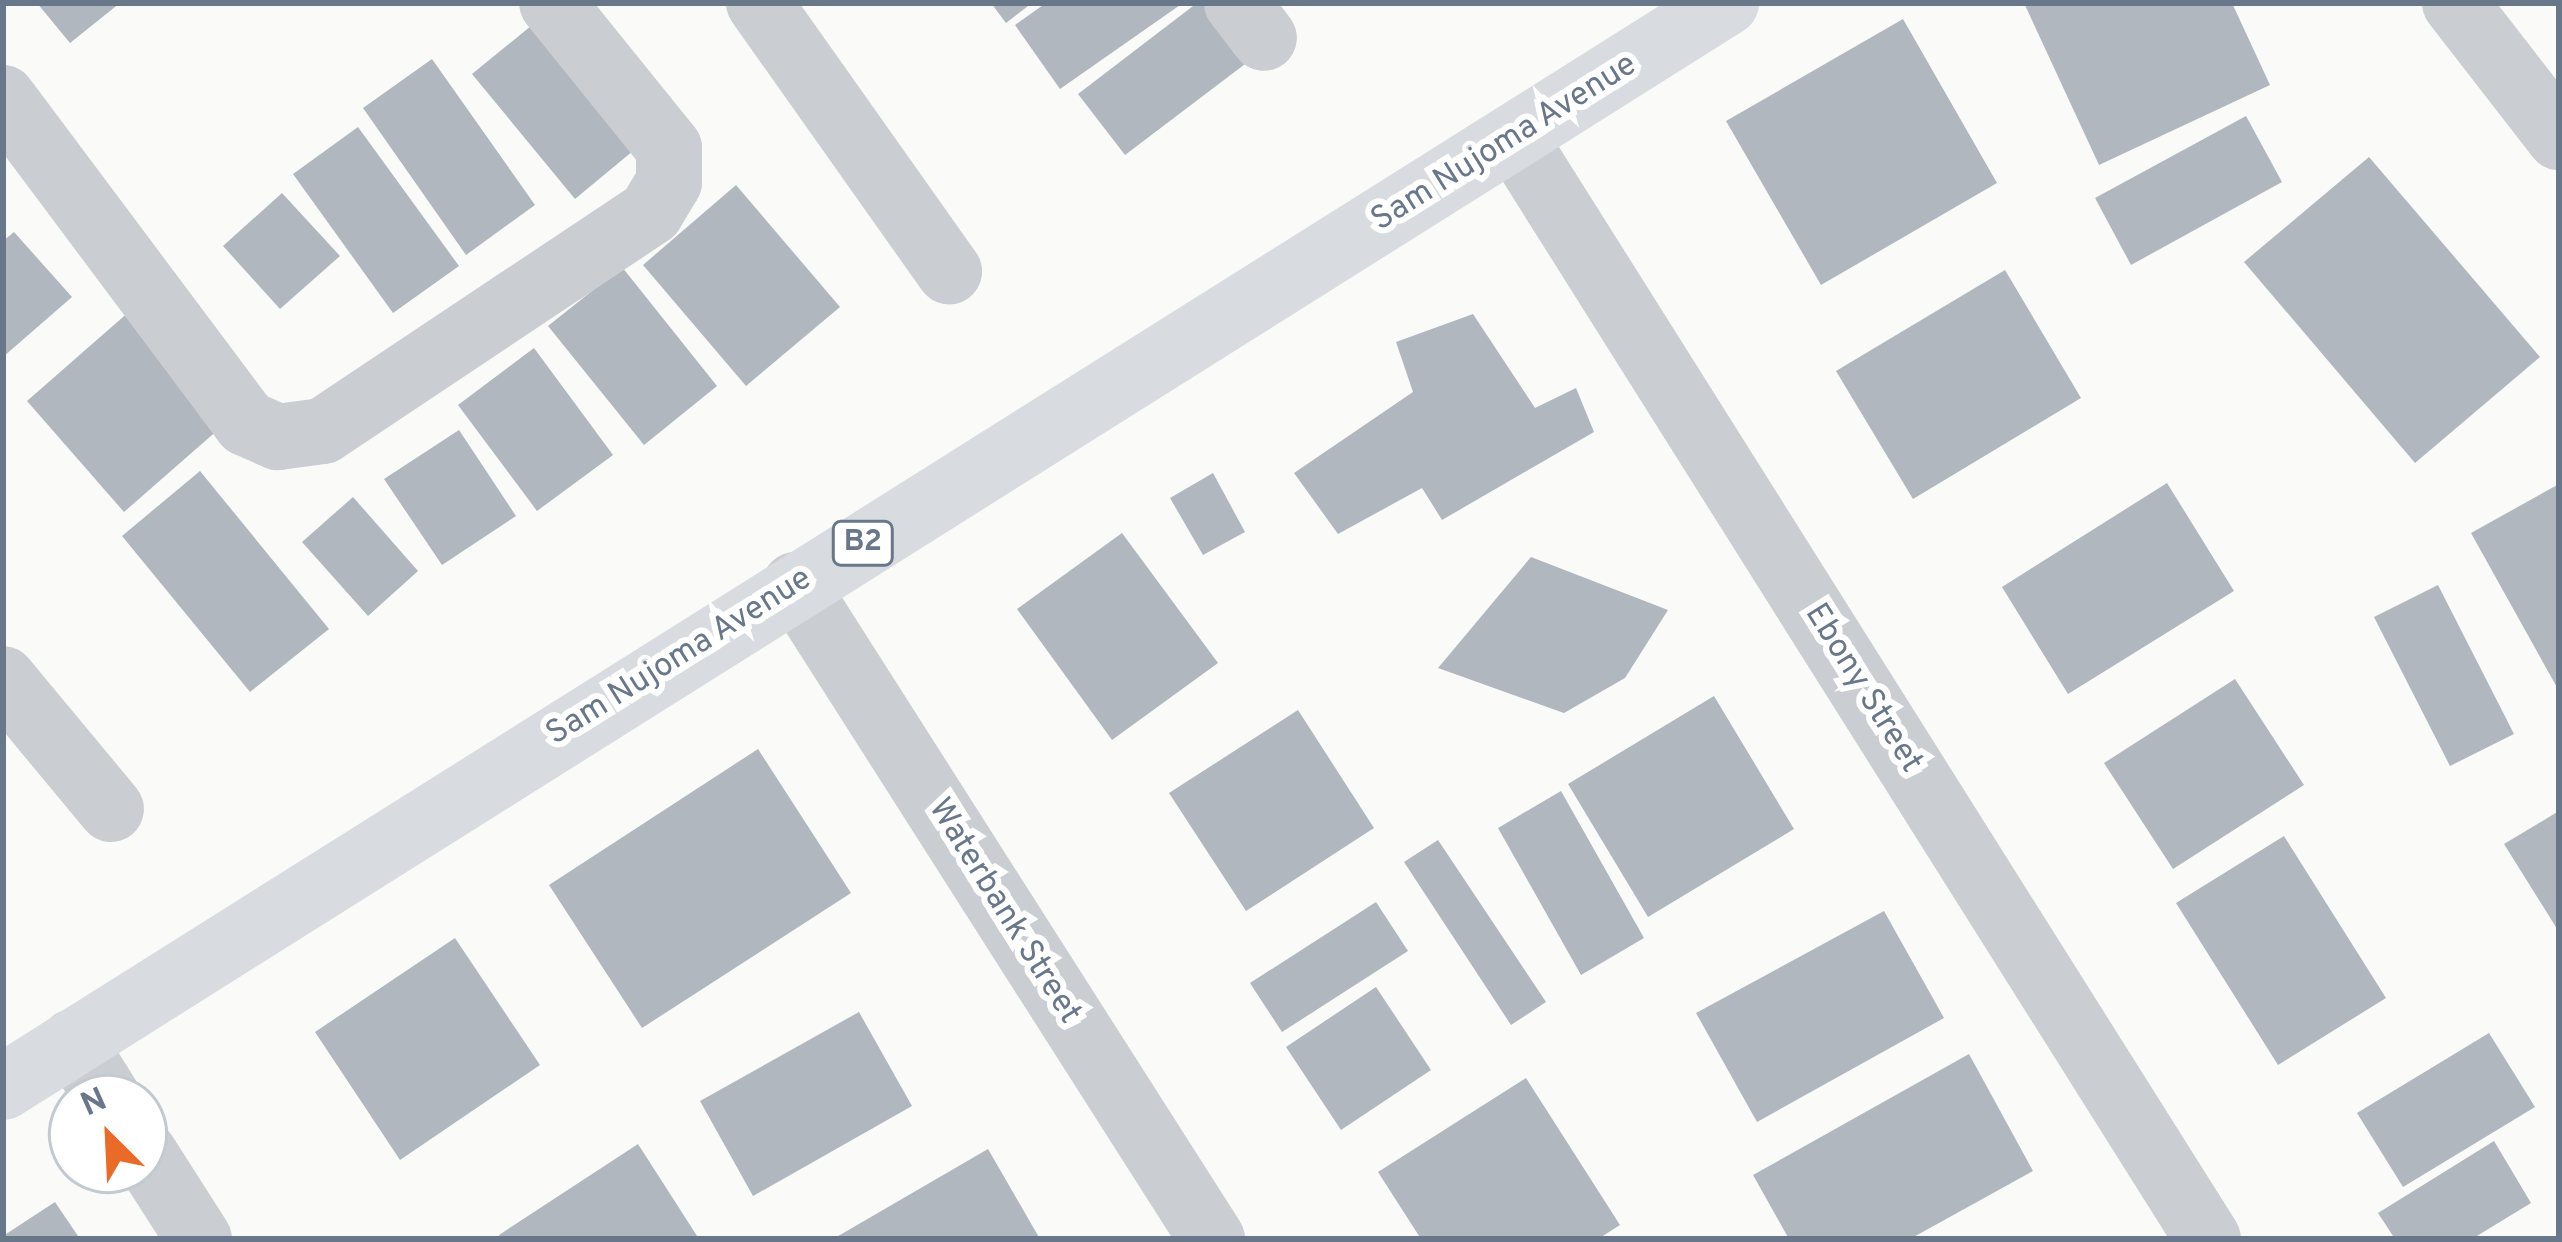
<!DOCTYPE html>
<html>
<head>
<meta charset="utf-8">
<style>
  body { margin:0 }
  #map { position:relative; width:2562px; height:1242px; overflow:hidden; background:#fafaf8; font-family:Overpass,sans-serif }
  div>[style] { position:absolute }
  .building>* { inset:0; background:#b0b7bf }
  .minor>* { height:66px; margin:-33px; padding:0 33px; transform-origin:33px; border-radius:33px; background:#cacdd1 }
  .highway>* { height:66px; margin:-33px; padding:0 33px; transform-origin:33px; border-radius:33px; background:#d8dce0 }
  span { translate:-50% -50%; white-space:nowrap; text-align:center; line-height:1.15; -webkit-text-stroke:12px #fff; paint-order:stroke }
  .shield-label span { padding:3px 9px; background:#fff; border:3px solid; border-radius:9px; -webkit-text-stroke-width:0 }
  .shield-label { font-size:30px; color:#68778a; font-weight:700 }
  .street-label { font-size:33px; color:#68778a }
  .frame { position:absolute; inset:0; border:6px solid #68778a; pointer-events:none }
  .north { position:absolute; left:48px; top:1074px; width:120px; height:120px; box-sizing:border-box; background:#fff; border:3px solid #c3c9d0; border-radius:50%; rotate:336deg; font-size:33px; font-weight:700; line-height:48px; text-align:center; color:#68778a }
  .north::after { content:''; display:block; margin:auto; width:42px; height:54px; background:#ea6a28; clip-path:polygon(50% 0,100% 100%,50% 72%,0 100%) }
</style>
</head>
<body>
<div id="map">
  <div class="building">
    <div style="clip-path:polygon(37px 3px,120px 3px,70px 43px)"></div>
    <div style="clip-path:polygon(991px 3px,1032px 3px,1006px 23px)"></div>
    <div style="clip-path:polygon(1046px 3px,1183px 3px,1060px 89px,1015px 25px)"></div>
    <div style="clip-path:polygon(1197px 3px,1211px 3px,1253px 58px,1125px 155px,1078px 94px)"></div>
    <div style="clip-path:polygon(2024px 3px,2232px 3px,2270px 85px,2099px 165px)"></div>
    <div style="clip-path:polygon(542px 17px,645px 141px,575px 199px,472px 74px)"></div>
    <div style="clip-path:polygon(1903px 19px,1997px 183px,1821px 285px,1726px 121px)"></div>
    <div style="clip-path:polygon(432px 59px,535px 205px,466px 255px,363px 108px)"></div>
    <div style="clip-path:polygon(2246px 116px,2282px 182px,2131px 265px,2095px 198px)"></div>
    <div style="clip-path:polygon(358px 127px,459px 266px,393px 313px,293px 174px)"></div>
    <div style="clip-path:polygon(2369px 157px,2540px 357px,2415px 463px,2244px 262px)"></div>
    <div style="clip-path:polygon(736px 185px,840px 307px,746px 386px,643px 265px)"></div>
    <div style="clip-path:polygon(282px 193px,340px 256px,280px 309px,223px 246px)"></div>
    <div style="clip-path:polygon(14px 232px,72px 297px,3px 357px,3px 241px)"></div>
    <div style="clip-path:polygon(622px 267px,717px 386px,644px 445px,548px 326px)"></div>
    <div style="clip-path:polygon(2005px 270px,2081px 398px,1913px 499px,1836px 371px)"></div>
    <div style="clip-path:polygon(131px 310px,228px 421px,124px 512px,27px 401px)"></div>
    <div style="clip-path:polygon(1473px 314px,1535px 408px,1576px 388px,1594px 432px,1442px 520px,1422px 488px,1338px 534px,1294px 473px,1413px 392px,1396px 342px)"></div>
    <div style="clip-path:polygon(534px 348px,613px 455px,537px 511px,458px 405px)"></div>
    <div style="clip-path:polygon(459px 430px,516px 516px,442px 565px,384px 479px)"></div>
    <div style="clip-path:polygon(200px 471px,329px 629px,250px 692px,122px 536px)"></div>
    <div style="clip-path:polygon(1213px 473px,1245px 532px,1203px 555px,1170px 498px)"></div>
    <div style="clip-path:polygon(2167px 483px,2234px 591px,2068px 694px,2002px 587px)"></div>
    <div style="clip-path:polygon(2559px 484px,2559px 691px,2471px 533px)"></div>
    <div style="clip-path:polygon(353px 497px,418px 571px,368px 616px,302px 542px)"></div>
    <div style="clip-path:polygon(1122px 533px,1218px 663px,1112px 740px,1017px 609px)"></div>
    <div style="clip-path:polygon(1531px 557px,1668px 610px,1625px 678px,1564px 713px,1438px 668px)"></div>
    <div style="clip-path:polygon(2438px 585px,2514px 734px,2450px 766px,2374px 617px)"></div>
    <div style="clip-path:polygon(2235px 679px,2304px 785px,2173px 869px,2104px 763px)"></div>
    <div style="clip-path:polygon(1714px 696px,1794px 829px,1648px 917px,1568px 784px)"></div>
    <div style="clip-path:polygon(1298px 710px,1374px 828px,1246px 911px,1169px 793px)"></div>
    <div style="clip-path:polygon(758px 749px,851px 893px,642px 1028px,549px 885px)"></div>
    <div style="clip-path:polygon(1561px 791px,1644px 938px,1581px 975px,1498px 828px)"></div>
    <div style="clip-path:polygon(2559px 811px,2559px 932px,2504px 844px)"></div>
    <div style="clip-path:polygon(2284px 836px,2386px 998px,2278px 1065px,2176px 903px)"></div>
    <div style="clip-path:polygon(1438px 840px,1546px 1002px,1511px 1025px,1404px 862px)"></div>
    <div style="clip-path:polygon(1376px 902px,1408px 951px,1282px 1032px,1250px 983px)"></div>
    <div style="clip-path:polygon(1884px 911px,1944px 1018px,1757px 1122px,1696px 1013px)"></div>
    <div style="clip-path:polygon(455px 938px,540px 1065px,400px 1160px,315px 1032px)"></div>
    <div style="clip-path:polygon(1376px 987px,1431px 1070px,1341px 1130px,1286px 1047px)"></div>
    <div style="clip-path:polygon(859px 1012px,912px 1106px,753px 1196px,700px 1101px)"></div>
    <div style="clip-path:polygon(2489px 1033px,2535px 1107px,2403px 1187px,2357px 1113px)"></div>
    <div style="clip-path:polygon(1969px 1054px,2033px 1171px,1910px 1239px,1789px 1239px,1753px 1175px)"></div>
    <div style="clip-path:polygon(1526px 1078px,1620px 1225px,1598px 1239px,1421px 1239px,1378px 1172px)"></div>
    <div style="clip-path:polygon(2494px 1141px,2531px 1203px,2472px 1239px,2395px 1239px,2378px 1213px)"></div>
    <div style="clip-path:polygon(638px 1144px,699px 1239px,502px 1239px,499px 1235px)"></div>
    <div style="clip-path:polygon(988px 1149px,1040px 1239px,833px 1239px)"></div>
    <div style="clip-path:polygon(55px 1202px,80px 1239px,3px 1239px,3px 1236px)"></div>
  </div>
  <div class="minor">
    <div style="left:759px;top:3px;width:329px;rotate:54.7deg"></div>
    <div style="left:1237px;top:3px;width:44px;rotate:52.4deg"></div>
    <div style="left:2455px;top:3px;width:170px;rotate:52.2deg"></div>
    <div style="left:3px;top:98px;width:406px;rotate:53.2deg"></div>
    <div style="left:246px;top:423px;width:35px;rotate:24deg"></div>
    <div style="left:278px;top:437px;width:45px;rotate:-7.6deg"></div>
    <div style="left:323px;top:431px;width:394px;rotate:-33.7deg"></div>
    <div style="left:651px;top:212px;width:35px;rotate:-59deg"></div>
    <div style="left:669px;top:182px;width:34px;rotate:-90deg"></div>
    <div style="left:669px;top:148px;width:186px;rotate:-128.9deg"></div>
    <div style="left:1515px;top:139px;width:1300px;rotate:57.79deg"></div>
    <div style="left:795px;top:585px;width:776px;rotate:57.48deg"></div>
    <div style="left:3px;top:679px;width:169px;rotate:50.3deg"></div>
    <div style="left:73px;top:1042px;width:66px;rotate:58deg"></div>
    <div style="left:144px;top:1153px;width:102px;rotate:57.4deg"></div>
  </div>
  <div class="highway">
    <div style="left:3px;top:1087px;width:2036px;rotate:-32.18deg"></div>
  </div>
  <div class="shield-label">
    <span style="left:863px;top:543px">B2</span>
  </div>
  <div class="street-label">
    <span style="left:1505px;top:144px;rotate:-32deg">Sam Nujoma Avenue</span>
    <span style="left:680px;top:658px;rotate:-32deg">Sam Nujoma Avenue</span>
    <span style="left:1862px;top:689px;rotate:58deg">Ebony Street</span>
    <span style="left:1003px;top:912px;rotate:58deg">Waterbank Street</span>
  </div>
  <div class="frame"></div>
  <div class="north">N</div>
</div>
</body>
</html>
